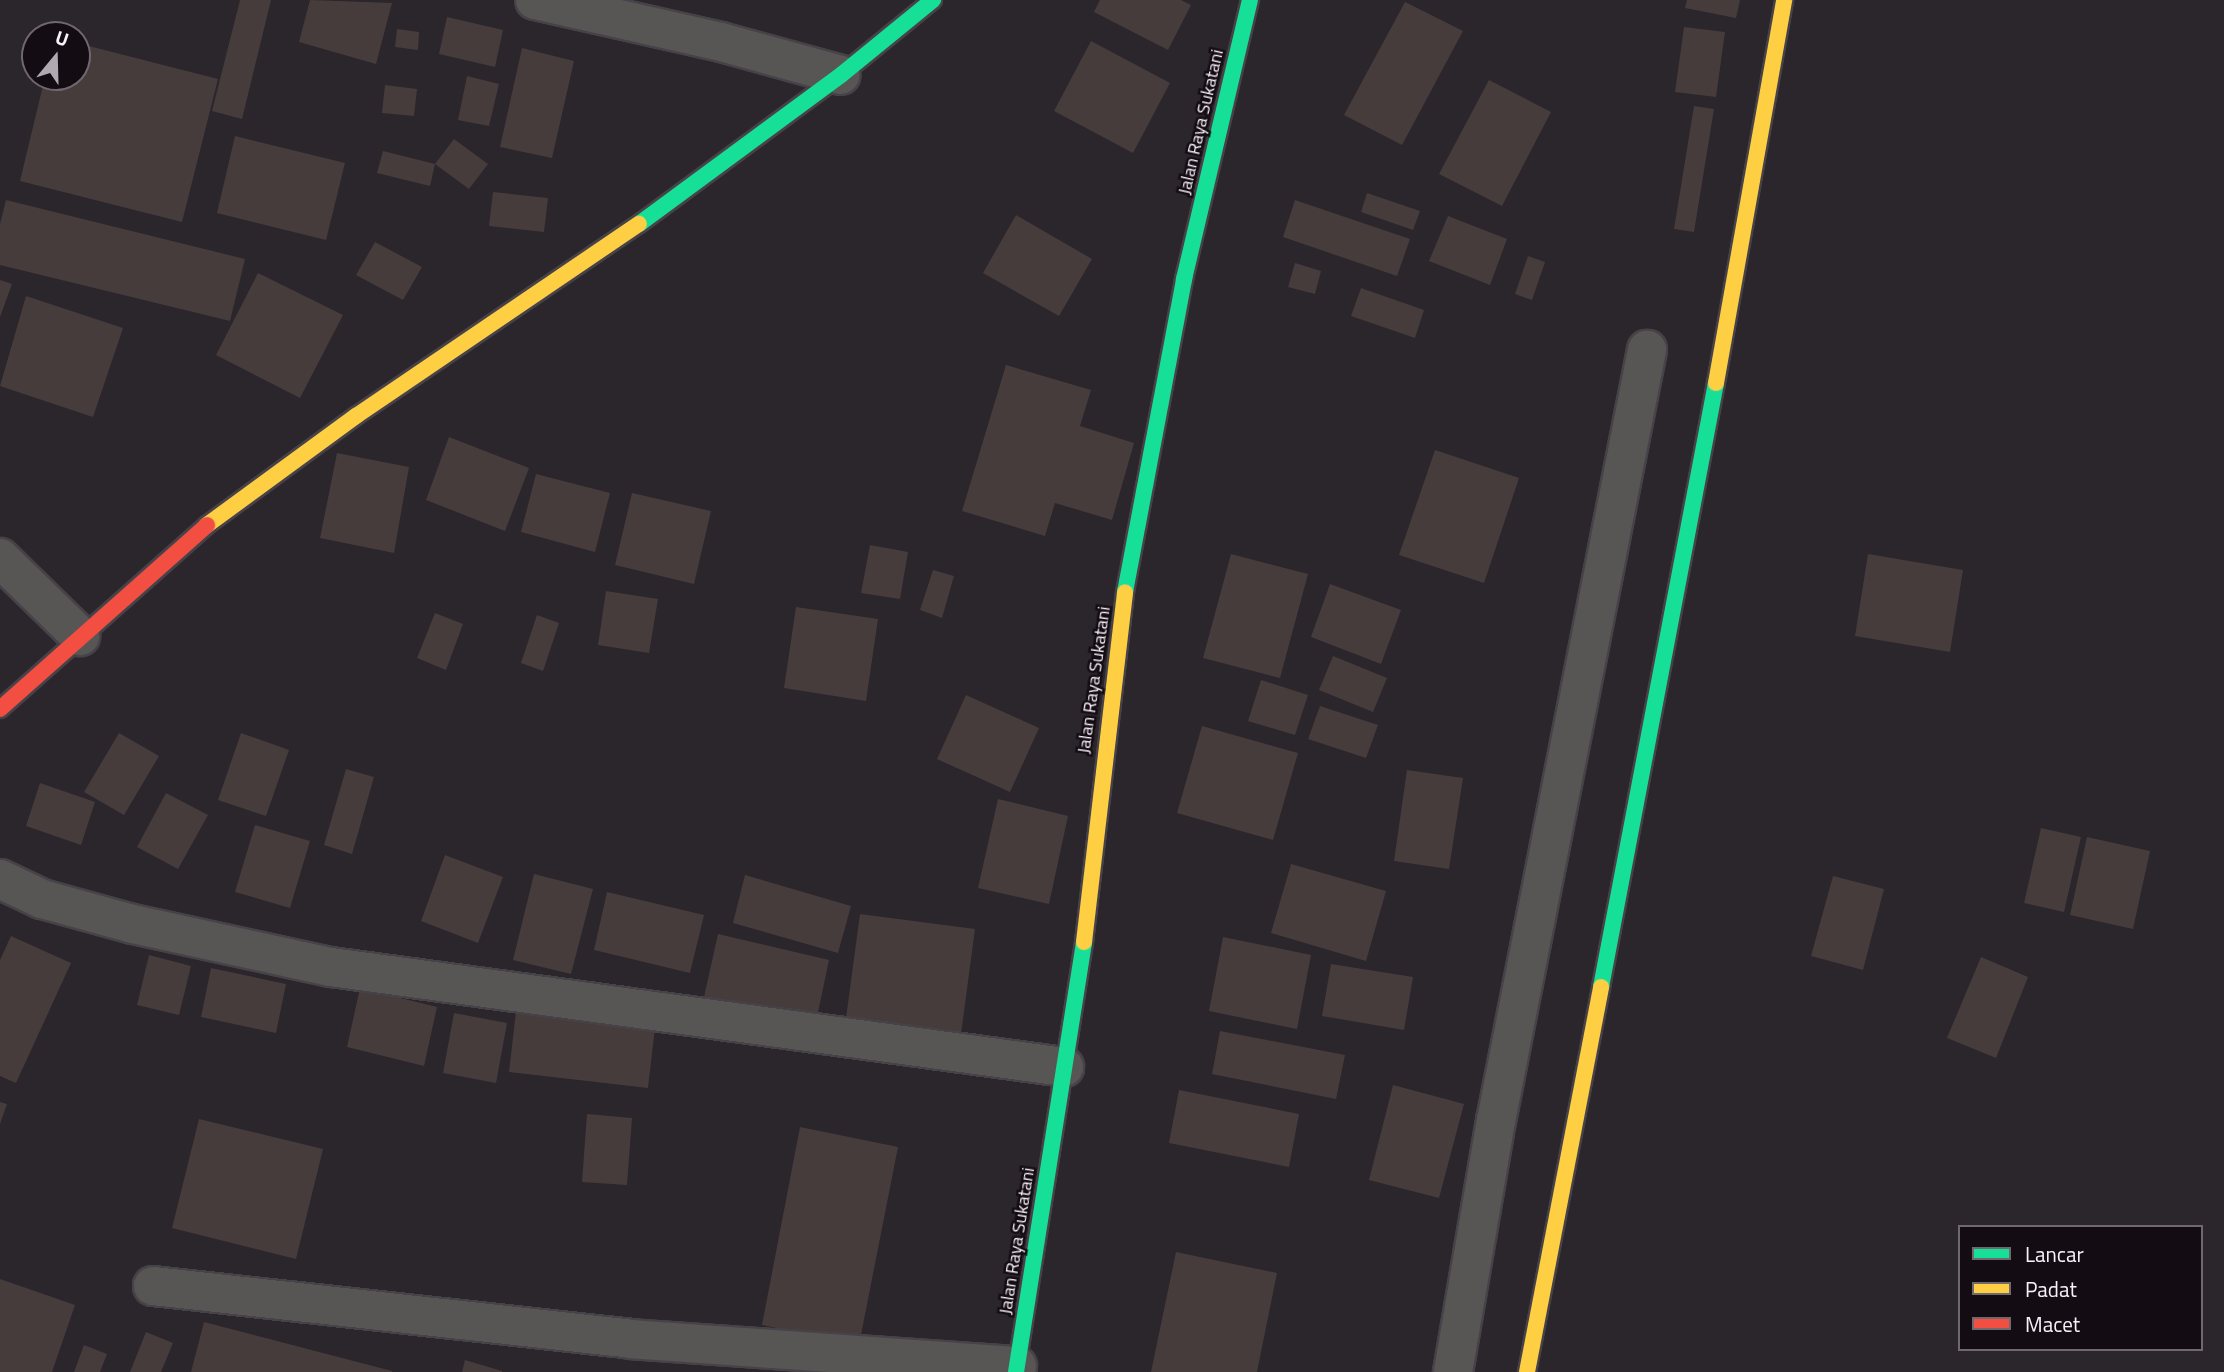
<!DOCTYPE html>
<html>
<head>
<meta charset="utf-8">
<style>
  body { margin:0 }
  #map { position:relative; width:2224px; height:1372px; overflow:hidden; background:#2b252c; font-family:"Titillium Web",sans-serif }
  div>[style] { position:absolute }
  .building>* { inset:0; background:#463c3c }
  .roads { filter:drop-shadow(2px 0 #474248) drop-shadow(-2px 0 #474248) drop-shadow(0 2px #474248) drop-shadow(0 -2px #474248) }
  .street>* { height:38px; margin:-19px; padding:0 19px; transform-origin:19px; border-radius:19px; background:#585655 }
  .fast>* { height:16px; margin:-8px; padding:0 8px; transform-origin:8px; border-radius:8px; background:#16e098 }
  .slow>* { height:16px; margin:-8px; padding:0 8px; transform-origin:8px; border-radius:8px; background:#ffcf43 }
  .jam>* { height:16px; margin:-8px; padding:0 8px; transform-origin:8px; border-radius:8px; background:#f24e42 }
  span { translate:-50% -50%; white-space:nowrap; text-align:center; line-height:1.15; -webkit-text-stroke:5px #130d13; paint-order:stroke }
  .street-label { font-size:18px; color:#f9f0f9 }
  .legend { position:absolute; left:1958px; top:1225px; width:245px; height:126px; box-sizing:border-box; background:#130d13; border:2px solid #6f686f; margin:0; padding:9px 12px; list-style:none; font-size:21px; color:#f9f0f9 }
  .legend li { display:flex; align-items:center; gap:14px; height:35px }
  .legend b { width:35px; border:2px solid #6f686f }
  .north { position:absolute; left:21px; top:21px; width:70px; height:70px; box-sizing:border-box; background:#130d13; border:2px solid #6f686f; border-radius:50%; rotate:19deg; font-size:19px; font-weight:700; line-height:28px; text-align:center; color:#f9f0f9 }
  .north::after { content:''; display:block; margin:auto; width:24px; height:32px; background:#b1a9b1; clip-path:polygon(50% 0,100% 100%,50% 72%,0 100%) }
</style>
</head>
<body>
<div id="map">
  <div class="building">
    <div style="clip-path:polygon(240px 0,271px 0,242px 119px,212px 111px)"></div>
    <div style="clip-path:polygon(310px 0,392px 3px,376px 64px,299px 42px)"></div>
    <div style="clip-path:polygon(1100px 0,1181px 0,1191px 5px,1168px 50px,1094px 12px)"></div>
    <div style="clip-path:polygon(1687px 0,1740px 0,1736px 18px,1685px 8px)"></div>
    <div style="clip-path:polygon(1405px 2px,1463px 31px,1402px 145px,1344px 115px)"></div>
    <div style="clip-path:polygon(447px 17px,503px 30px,495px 67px,439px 54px)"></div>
    <div style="clip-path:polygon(1684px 27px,1725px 32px,1716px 97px,1675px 92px)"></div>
    <div style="clip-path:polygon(397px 29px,419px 32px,418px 50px,395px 47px)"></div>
    <div style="clip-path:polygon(1091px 41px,1170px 83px,1133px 153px,1054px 111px)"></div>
    <div style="clip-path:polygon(77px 43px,218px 79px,182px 222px,20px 181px,45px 77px,77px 77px)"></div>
    <div style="clip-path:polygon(522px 48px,574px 61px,552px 158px,500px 147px)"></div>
    <div style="clip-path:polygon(467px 76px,499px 84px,489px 126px,458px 120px)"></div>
    <div style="clip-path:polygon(1489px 80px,1551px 112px,1502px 206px,1439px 174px)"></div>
    <div style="clip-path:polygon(385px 85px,417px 89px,414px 116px,382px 113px)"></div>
    <div style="clip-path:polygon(1694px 106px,1714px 109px,1694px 232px,1674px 229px)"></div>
    <div style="clip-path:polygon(235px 136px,345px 163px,326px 240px,217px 213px)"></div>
    <div style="clip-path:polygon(454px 139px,488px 164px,469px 189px,435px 164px)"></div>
    <div style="clip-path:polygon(383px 151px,435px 164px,430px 186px,377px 173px)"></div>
    <div style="clip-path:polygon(493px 192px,548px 198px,544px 232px,489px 226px)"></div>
    <div style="clip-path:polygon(1367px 193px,1420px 211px,1413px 230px,1361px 212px)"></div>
    <div style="clip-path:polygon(6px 200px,245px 259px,230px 321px,0 265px,0 224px)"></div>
    <div style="clip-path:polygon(1295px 200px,1410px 239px,1397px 276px,1283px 237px)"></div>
    <div style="clip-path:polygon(1016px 215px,1092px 259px,1059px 316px,983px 273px)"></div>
    <div style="clip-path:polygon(1448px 216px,1507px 239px,1490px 285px,1429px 261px)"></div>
    <div style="clip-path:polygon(375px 242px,422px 267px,403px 300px,356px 275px)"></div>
    <div style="clip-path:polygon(1528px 256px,1545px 262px,1532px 300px,1515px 294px)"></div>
    <div style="clip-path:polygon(1295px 263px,1321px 271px,1315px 294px,1288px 287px)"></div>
    <div style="clip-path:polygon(258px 273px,343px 315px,300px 398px,216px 355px)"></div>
    <div style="clip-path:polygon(0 280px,12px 284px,0 317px)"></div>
    <div style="clip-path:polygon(1361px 288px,1424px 310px,1415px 338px,1351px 316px)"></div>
    <div style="clip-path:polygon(26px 296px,123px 328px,93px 417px,0 386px)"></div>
    <div style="clip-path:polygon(1006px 365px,1091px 390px,1080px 426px,1134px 443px,1112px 520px,1055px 503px,1045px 536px,962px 511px)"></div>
    <div style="clip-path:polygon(449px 437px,529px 468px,505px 531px,426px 500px)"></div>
    <div style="clip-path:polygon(1435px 450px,1519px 478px,1484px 583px,1399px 555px)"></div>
    <div style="clip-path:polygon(337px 453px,409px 467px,394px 553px,320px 538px)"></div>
    <div style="clip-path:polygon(536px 474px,610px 493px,595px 552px,521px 532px)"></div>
    <div style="clip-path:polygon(632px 493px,711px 511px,694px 584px,615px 565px)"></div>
    <div style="clip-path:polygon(870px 545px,908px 552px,900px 599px,861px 593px)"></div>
    <div style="clip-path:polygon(1231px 554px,1308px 574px,1280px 678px,1203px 658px)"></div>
    <div style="clip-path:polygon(1868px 554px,1963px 570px,1950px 652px,1855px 636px)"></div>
    <div style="clip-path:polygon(933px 570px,954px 576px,942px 618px,920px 610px)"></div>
    <div style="clip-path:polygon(1330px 584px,1401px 610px,1381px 664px,1311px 637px)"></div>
    <div style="clip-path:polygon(606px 591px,658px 599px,649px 653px,598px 645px)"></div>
    <div style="clip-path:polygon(796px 607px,878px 619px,866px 701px,784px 688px)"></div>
    <div style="clip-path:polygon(435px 613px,463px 624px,446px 670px,417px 658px)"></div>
    <div style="clip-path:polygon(537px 615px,559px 623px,543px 671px,521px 663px)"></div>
    <div style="clip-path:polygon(1333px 656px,1387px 678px,1373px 712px,1319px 690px)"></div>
    <div style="clip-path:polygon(1261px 680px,1308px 695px,1295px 735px,1248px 721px)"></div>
    <div style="clip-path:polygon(966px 695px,1039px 728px,1010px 792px,937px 759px)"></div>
    <div style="clip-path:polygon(1320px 706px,1378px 725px,1366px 758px,1308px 739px)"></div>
    <div style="clip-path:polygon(1202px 726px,1298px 753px,1273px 840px,1177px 813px)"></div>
    <div style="clip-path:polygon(119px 733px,159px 756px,124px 815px,84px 792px)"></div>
    <div style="clip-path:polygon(241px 733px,289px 750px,266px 816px,218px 800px)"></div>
    <div style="clip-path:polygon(346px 769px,374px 777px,352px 854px,324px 845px)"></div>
    <div style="clip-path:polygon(1407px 770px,1463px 778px,1449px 869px,1394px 861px)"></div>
    <div style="clip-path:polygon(40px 783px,95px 802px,81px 845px,26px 826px)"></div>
    <div style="clip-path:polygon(166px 793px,208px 815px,178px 869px,137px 847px)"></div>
    <div style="clip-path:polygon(998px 799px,1068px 816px,1049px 904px,978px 888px)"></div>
    <div style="clip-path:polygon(255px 825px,310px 841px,290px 908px,235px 892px)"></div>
    <div style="clip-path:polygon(2041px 828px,2081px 837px,2064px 912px,2024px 903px)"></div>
    <div style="clip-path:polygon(2087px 837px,2150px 851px,2133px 929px,2070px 915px)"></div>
    <div style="clip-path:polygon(445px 855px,503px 877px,478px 943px,421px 921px)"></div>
    <div style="clip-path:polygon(1291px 864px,1386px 891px,1366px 961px,1271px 933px)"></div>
    <div style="clip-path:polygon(534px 874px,593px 889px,571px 974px,513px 960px)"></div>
    <div style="clip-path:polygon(745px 875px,851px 906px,838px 953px,733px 923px)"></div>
    <div style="clip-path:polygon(1833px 876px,1884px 889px,1863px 970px,1811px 956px)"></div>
    <div style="clip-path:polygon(607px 892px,704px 915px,690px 973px,594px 950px)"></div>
    <div style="clip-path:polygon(860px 914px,975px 929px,961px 1034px,846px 1018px)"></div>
    <div style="clip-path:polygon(718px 934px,829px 960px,816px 1022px,704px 997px)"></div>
    <div style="clip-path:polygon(11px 936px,71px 963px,16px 1083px,0 1076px,0 960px)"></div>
    <div style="clip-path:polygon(1223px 937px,1311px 955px,1297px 1029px,1209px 1011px)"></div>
    <div style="clip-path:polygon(149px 955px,191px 966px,179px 1015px,137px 1005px)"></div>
    <div style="clip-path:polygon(1981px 957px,2028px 977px,1996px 1058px,1947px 1038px)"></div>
    <div style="clip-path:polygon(1331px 964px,1413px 977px,1404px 1030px,1322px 1016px)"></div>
    <div style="clip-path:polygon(211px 968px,286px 984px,276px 1033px,201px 1017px)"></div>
    <div style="clip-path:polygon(360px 988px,437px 1007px,424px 1066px,347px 1047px)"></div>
    <div style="clip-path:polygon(517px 1003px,656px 1019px,648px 1088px,509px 1072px)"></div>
    <div style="clip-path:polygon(454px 1013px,507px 1023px,496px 1083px,443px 1073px)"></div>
    <div style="clip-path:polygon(1220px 1031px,1345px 1055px,1336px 1099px,1212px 1074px)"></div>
    <div style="clip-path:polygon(1393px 1085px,1464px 1104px,1439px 1198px,1369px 1180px)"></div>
    <div style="clip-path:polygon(1179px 1090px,1299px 1114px,1289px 1167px,1169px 1143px)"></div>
    <div style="clip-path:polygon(0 1102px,7px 1104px,0 1124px)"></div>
    <div style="clip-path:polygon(587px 1114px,632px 1118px,627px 1185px,582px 1182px)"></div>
    <div style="clip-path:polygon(199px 1119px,323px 1149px,296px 1259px,172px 1228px)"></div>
    <div style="clip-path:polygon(800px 1127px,898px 1147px,859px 1345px,762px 1325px)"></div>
    <div style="clip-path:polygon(1176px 1252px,1277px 1273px,1257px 1372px,1151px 1372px)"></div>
    <div style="clip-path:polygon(0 1279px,75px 1305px,52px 1372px,0 1372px)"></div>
    <div style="clip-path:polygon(204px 1322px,392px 1371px,392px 1372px,191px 1372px)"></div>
    <div style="clip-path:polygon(146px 1332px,173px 1343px,161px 1372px,130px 1372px)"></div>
    <div style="clip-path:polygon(84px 1345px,107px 1354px,100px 1372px,74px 1372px)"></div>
    <div style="clip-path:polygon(465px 1360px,502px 1371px,502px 1372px,462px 1372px)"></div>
  </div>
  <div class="roads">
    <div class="street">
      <div style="left:535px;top:0;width:191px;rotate:12.7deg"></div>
      <div style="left:721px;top:42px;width:124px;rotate:15.4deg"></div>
      <div style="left:0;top:558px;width:112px;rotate:44.3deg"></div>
      <div style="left:0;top:879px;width:47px;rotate:25.5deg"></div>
      <div style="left:42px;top:899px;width:94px;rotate:15.4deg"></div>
      <div style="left:133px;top:924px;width:203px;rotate:12.3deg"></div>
      <div style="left:331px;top:967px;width:740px;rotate:7.77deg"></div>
      <div style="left:153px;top:1286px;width:480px;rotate:6.3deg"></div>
      <div style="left:630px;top:1339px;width:388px;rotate:4deg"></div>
      <div style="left:1453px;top:1372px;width:255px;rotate:-80.3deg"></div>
      <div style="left:1496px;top:1121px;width:786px;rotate:-78.92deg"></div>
    </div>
    <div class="fast">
      <div style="left:639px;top:224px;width:251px;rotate:-36.4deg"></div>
      <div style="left:841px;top:75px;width:119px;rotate:-39.2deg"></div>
      <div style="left:1125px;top:592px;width:319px;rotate:-79.3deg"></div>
      <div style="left:1184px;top:279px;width:287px;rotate:-76.7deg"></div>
      <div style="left:1601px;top:987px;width:615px;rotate:-79.22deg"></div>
      <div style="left:1016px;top:1372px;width:435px;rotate:-81deg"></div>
    </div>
    <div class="slow">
      <div style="left:1716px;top:383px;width:389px;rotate:-79.9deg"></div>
      <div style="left:207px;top:525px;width:185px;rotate:-36.2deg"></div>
      <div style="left:356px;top:416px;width:342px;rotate:-34.2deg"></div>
      <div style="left:1084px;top:942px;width:352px;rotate:-83.3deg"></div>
      <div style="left:1527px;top:1372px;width:392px;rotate:-79.1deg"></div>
    </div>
    <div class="jam">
      <div style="left:0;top:709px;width:277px;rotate:-41.6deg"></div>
    </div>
  </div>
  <div class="street-label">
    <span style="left:1201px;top:122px;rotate:-77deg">Jalan Raya Sukatani</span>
    <span style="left:1094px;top:680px;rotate:-82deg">Jalan Raya Sukatani</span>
    <span style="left:1017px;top:1241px;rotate:-81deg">Jalan Raya Sukatani</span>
  </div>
  <ul class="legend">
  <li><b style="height:9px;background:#16e098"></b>Lancar</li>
  <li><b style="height:9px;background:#ffcf43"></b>Padat</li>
  <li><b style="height:9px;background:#f24e42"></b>Macet</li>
  </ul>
  <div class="north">U</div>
</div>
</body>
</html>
